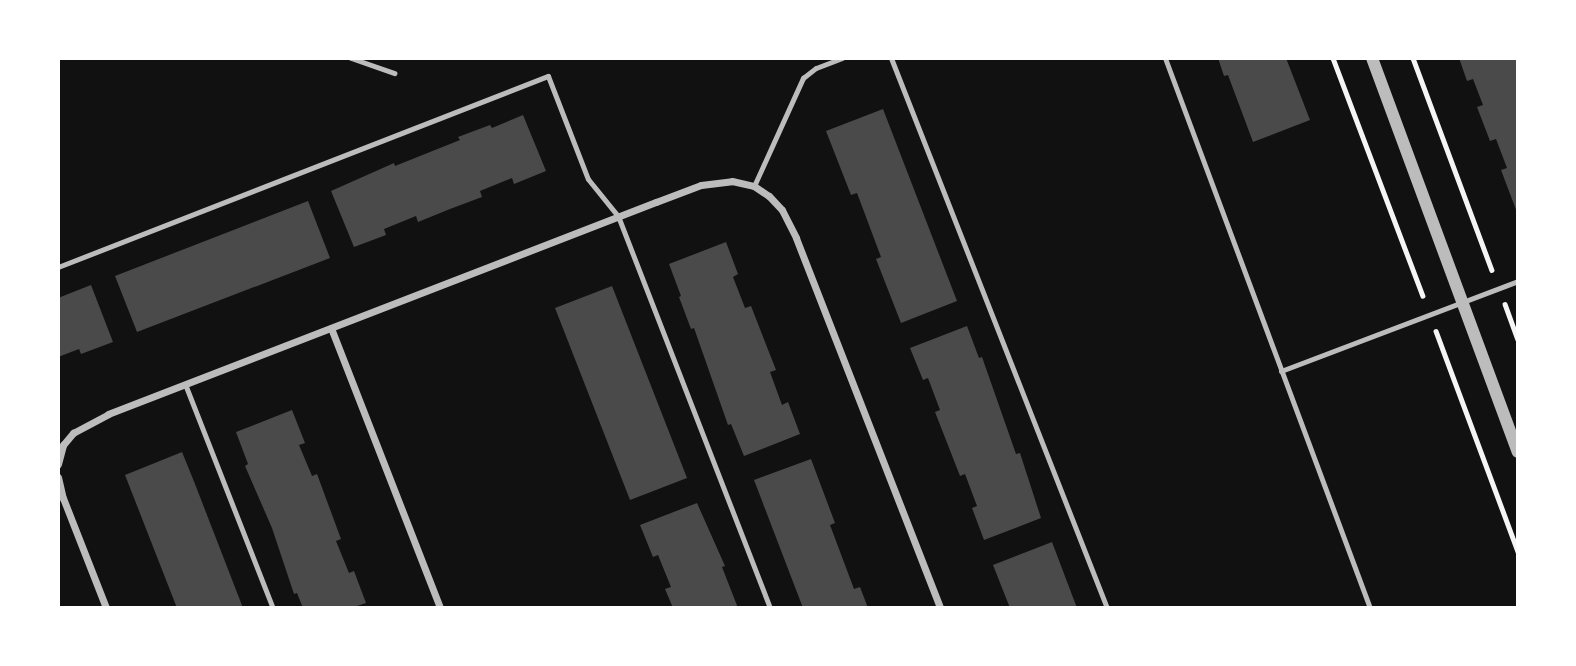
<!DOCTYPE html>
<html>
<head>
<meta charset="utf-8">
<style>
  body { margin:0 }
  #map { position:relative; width:1576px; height:666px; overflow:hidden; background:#111; font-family:"Sofia Sans Condensed",sans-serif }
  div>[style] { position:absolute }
  .building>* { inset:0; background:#4a4a4a }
  .path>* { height:4.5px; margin:-2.25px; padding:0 2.25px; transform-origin:2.25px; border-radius:2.25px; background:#f5f5f5 }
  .service>* { height:5px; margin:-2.5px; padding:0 2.5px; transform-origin:2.5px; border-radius:2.5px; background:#bcbcbc }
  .minor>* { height:7px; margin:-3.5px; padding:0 3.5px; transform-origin:3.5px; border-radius:3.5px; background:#bcbcbc }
  .tertiary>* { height:12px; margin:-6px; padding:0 6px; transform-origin:6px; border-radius:6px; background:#bcbcbc }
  span { translate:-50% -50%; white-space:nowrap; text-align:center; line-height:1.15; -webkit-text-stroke:6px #fff; paint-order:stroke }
  .frame { position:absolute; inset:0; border:60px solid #fff; pointer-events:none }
</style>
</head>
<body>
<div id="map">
  <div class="building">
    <div style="clip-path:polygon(1218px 58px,1286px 58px,1310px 120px,1253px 142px,1228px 75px,1224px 76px)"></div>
    <div style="clip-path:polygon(1459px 58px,1518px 58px,1518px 215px,1501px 170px,1507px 168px,1496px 139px,1490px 141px,1477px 107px,1483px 105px,1473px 79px,1467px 81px)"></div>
    <div style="clip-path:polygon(883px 109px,957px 301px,901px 323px,876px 259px,881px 257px,857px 193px,851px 195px,826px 131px)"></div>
    <div style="clip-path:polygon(523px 115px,546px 171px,514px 184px,512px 178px,480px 191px,482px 197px,450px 209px,418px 222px,416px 216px,384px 229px,386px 235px,354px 247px,331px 191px,394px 163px,395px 166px,460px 140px,458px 137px,490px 125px,492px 128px)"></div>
    <div style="clip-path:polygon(308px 201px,330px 258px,137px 332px,115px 276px)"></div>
    <div style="clip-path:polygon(726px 242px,738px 274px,733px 277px,745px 308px,751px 306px,776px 370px,770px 372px,782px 405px,788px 402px,800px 434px,744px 456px,731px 424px,728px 425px,694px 328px,691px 329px,679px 297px,681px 296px,669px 264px)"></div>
    <div style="clip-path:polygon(91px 285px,113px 342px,81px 354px,79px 349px,58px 357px,58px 298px)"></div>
    <div style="clip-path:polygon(612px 286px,687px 478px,630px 500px,555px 308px)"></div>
    <div style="clip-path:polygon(967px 326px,979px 358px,982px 357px,1016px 454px,1020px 453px,1041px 518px,984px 540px,972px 508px,977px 506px,965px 474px,960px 476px,935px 412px,940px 410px,928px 378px,923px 380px,910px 348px)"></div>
    <div style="clip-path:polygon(292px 410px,305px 443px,299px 445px,312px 476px,317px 474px,341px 539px,336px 541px,349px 573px,354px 571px,366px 603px,351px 608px,303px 608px,297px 593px,294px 594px,272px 528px,245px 466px,248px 464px,236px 432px)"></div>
    <div style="clip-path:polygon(182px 452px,195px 484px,243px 608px,177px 608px,150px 539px,125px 475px)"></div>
    <div style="clip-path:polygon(811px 459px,835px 523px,830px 525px,854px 589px,860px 587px,868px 608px,803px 608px,754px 480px)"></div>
    <div style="clip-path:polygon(697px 503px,725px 566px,722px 567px,738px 608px,673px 608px,665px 589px,671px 587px,658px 555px,653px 557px,640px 525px)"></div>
    <div style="clip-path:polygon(1052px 542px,1077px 608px,1010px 608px,993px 565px)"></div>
  </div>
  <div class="path">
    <div style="left:1333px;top:58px;width:254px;rotate:69.3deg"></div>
    <div style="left:1413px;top:58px;width:226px;rotate:69.6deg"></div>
    <div style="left:1505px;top:304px;width:37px;rotate:70deg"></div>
    <div style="left:1436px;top:331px;width:236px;rotate:69.6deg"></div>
  </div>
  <div class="service">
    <div style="left:351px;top:58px;width:46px;rotate:19.2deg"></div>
    <div style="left:891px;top:58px;width:591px;rotate:68.56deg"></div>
    <div style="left:1165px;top:58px;width:587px;rotate:69.56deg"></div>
    <div style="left:754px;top:186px;width:119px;rotate:-65.6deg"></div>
    <div style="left:803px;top:78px;width:16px;rotate:-38deg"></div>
    <div style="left:816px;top:68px;width:28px;rotate:-21deg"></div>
    <div style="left:58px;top:267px;width:526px;rotate:-21.3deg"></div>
    <div style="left:548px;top:76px;width:110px;rotate:68.8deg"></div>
    <div style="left:588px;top:179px;width:48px;rotate:51deg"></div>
    <div style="left:618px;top:216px;width:420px;rotate:68.8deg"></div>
    <div style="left:1281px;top:371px;width:254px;rotate:-20.8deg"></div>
    <div style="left:185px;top:384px;width:241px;rotate:68.6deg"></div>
  </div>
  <div class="minor">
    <div style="left:331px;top:328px;width:300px;rotate:68.7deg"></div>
    <div style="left:58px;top:464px;width:20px;rotate:-75deg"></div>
    <div style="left:63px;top:445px;width:16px;rotate:-50deg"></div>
    <div style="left:73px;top:433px;width:40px;rotate:-28deg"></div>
    <div style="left:108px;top:414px;width:588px;rotate:-21.15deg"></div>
    <div style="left:656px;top:202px;width:48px;rotate:-20.7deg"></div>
    <div style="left:701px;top:185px;width:31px;rotate:-7deg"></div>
    <div style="left:732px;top:181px;width:23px;rotate:13deg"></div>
    <div style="left:754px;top:186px;width:18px;rotate:34deg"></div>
    <div style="left:769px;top:196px;width:19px;rotate:47deg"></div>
    <div style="left:782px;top:210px;width:31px;rotate:63deg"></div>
    <div style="left:796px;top:238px;width:397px;rotate:68.7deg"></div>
    <div style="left:58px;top:477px;width:22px;rotate:77deg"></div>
    <div style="left:63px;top:498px;width:118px;rotate:68.6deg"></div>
  </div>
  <div class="tertiary">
    <div style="left:1372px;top:58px;width:420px;rotate:69.7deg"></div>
  </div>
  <div class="frame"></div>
</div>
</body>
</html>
